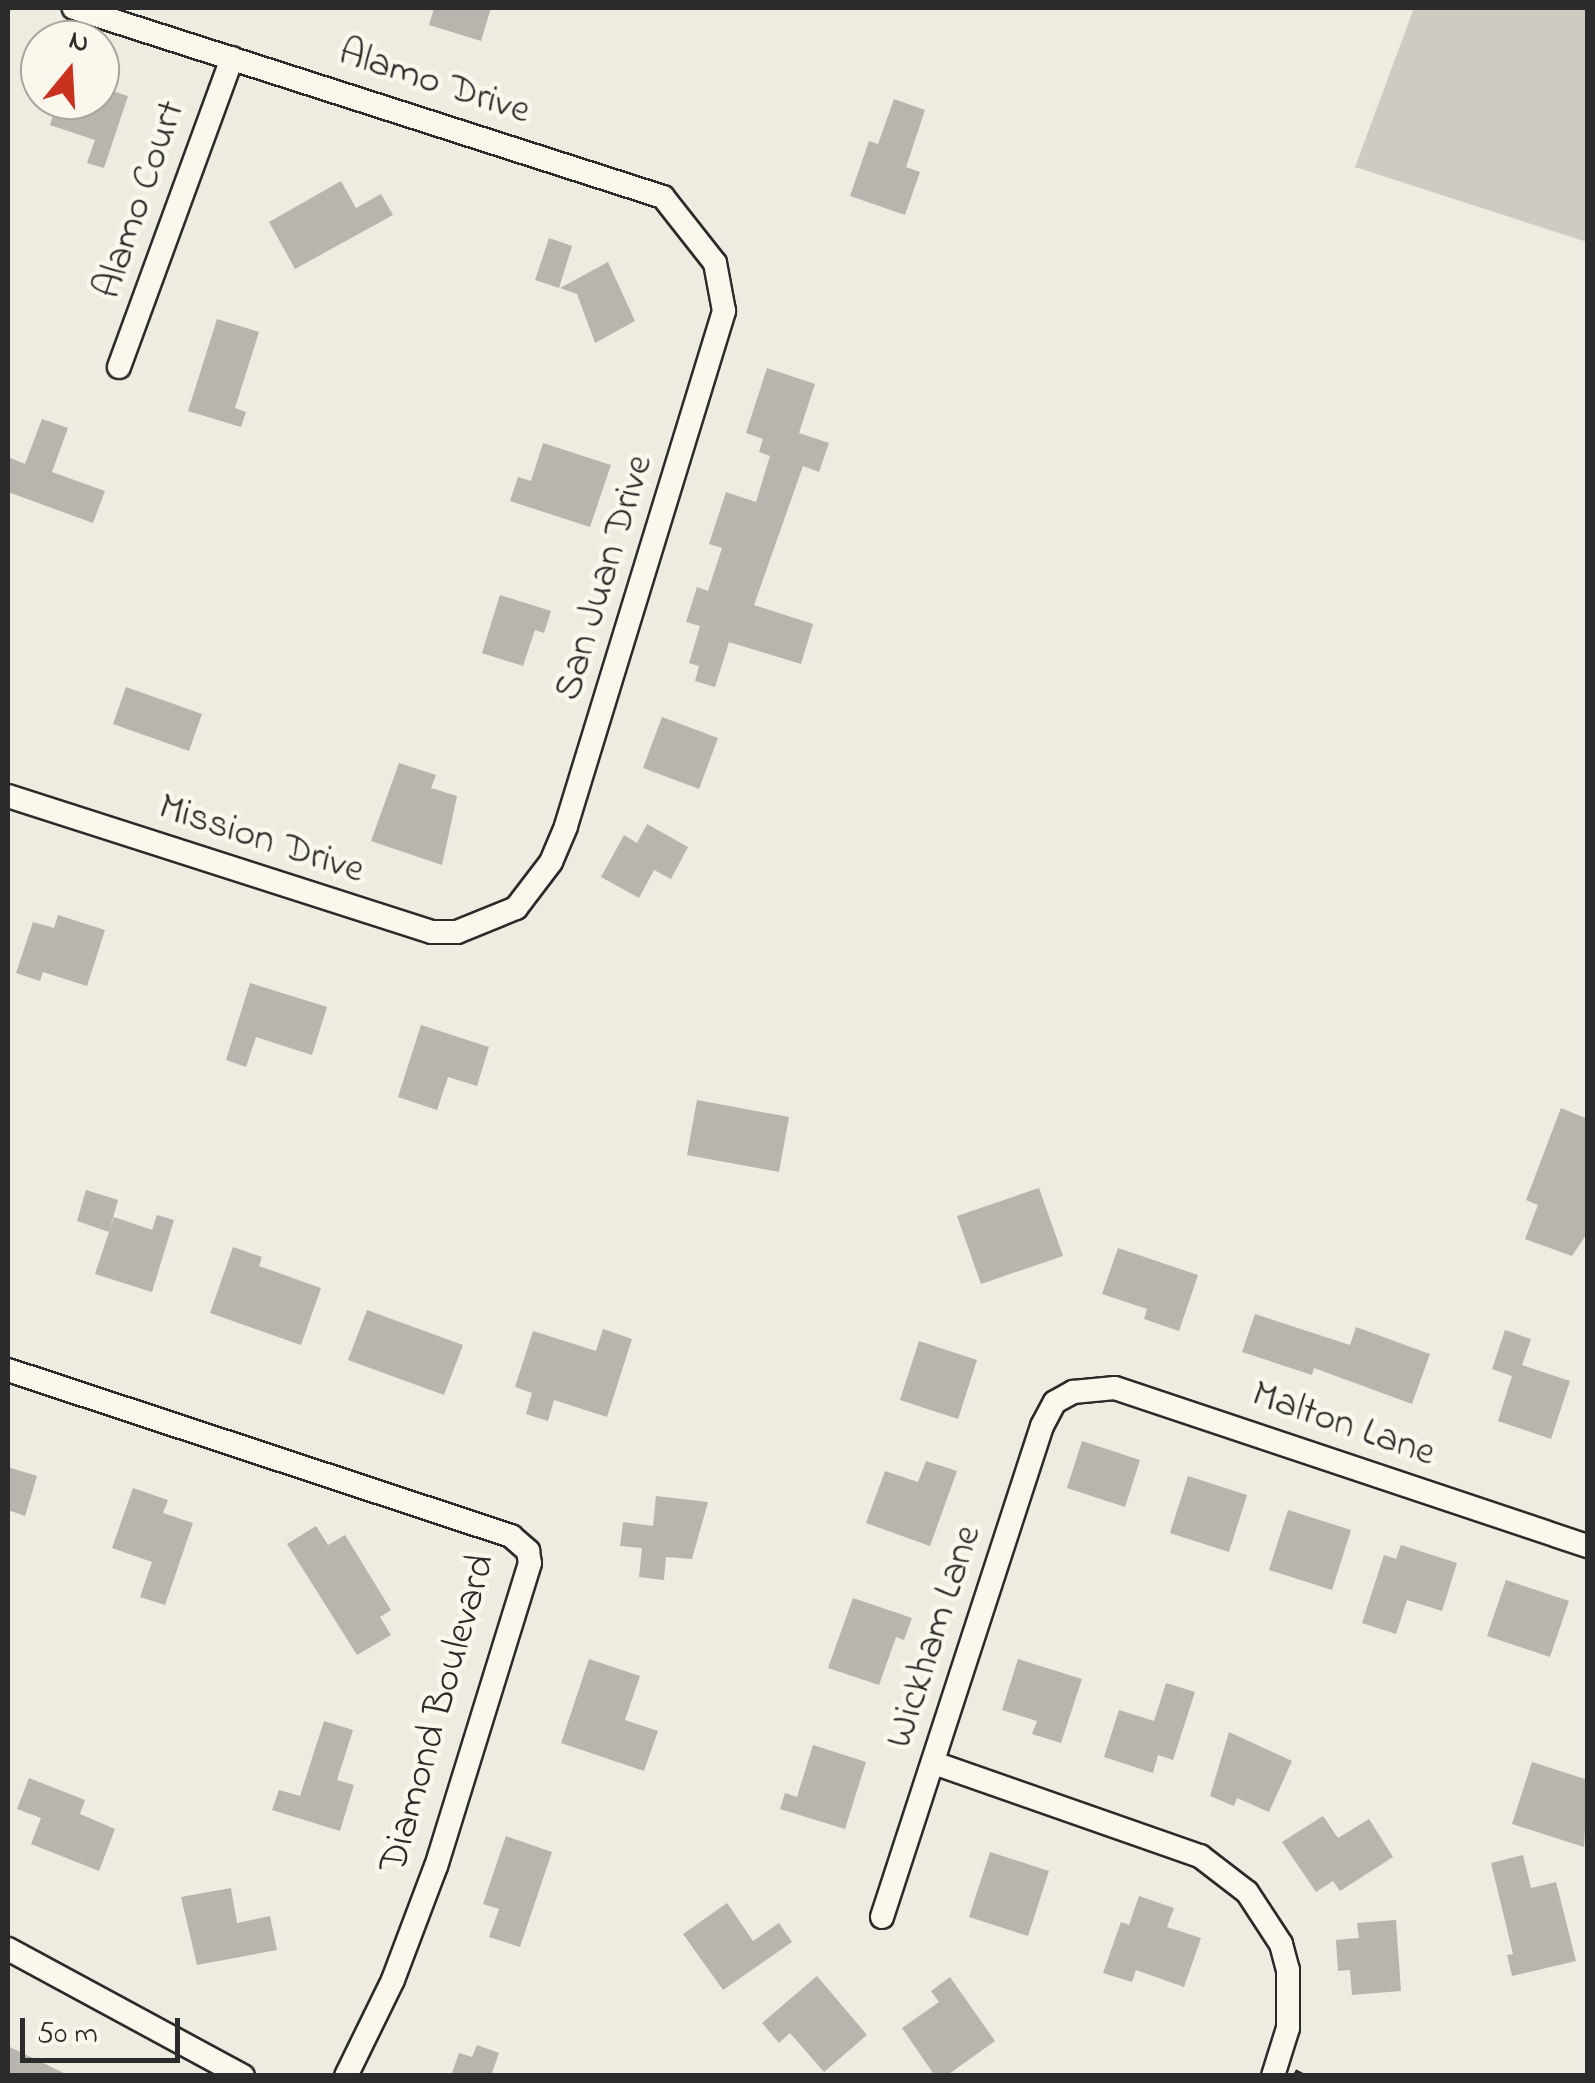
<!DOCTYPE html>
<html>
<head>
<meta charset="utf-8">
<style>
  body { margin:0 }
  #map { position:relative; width:1595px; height:2083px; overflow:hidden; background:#eeebe0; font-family:"Indie Flower",sans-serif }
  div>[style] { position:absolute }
  .green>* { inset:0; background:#cecbc2 }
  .building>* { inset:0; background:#b8b5ae }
  .path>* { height:4px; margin-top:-2px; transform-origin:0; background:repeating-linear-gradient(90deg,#2b2b2b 0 10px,transparent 0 18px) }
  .roads { filter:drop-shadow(2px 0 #2b2b2b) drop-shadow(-2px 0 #2b2b2b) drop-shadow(0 2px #2b2b2b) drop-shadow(0 -2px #2b2b2b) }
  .minor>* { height:22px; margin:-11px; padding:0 11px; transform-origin:11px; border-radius:11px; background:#fbf7ec }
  span { translate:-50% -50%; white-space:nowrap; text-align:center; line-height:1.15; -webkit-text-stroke:9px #fbf7ec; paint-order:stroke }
  .street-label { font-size:40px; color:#2b2b2b }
  .frame { position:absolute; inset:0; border:10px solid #2b2b2b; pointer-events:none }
  .north { position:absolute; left:20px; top:20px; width:100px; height:100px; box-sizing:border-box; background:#fbf7ec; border:2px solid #a8a59f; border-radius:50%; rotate:18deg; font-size:28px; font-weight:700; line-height:40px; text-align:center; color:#2b2b2b }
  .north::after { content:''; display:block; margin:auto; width:35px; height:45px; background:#c8321e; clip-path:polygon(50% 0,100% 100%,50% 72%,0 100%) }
  .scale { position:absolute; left:20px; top:2018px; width:160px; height:45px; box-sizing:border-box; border:5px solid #2b2b2b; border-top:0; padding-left:12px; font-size:30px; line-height:35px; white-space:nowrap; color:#2b2b2b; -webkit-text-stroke:8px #fbf7ec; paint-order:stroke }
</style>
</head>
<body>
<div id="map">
  <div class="green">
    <div style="clip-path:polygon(1414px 8px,1587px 8px,1587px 242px,1355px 167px)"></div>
  </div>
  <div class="building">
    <div style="clip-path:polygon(434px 8px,491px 8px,481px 41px,429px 25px)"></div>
    <div style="clip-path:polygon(100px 87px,128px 96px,104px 168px,87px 163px,95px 140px,50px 125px,58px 100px,100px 100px)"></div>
    <div style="clip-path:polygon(894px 99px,925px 110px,906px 167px,920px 172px,905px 215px,850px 196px,869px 141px,878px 144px)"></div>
    <div style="clip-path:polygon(341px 181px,356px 208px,381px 194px,393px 215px,295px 269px,269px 222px)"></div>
    <div style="clip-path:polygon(549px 238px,572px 246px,559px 288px,535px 280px)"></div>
    <div style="clip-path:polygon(608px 262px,635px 321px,595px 343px,577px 294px,560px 288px)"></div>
    <div style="clip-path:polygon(217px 319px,259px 332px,235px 408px,246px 412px,241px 427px,188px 411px)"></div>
    <div style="clip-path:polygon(767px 368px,815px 384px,799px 433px,829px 443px,819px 472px,803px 466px,754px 605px,813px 624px,801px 664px,729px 642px,715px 687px,695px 681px,699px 666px,689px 663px,700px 626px,686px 622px,697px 587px,708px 591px,722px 548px,709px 544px,726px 492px,756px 502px,770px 456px,759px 452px,763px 439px,746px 433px)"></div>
    <div style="clip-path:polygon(42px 419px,68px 428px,52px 472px,105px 491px,93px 523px,8px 492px,8px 457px,25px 464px)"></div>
    <div style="clip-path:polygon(543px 443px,611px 465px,590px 527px,510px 501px,518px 477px,531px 481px)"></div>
    <div style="clip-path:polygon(500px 595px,551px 611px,544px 633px,535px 630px,523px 666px,482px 653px)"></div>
    <div style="clip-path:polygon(126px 687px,202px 714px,189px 751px,113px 724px)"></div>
    <div style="clip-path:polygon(662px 717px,718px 738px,699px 789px,643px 768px)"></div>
    <div style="clip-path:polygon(399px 763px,436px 775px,431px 788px,457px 796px,442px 865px,371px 841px)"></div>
    <div style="clip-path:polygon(647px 824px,688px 847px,671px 879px,654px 870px,639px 898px,601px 877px,624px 835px,637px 843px)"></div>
    <div style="clip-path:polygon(58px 915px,105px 930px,87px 986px,43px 972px,40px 981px,16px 973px,33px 922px,54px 928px)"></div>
    <div style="clip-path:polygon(250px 983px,327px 1007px,312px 1055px,256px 1037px,246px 1067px,226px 1060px)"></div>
    <div style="clip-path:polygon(421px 1025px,489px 1047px,477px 1086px,448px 1077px,437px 1110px,398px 1097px)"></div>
    <div style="clip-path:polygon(697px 1100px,789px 1117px,779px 1172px,687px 1155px)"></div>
    <div style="clip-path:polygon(1561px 1108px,1588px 1119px,1588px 1232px,1572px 1256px,1525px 1239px,1538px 1205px,1526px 1200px)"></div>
    <div style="clip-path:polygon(1039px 1188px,1063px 1256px,981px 1284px,957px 1216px)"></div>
    <div style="clip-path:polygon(86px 1190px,118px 1200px,109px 1232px,77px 1221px)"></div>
    <div style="clip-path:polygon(157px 1215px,174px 1220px,152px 1292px,95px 1274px,114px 1217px,152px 1230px)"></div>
    <div style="clip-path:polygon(233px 1247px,262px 1257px,259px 1266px,321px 1288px,301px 1345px,210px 1313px)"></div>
    <div style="clip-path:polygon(1118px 1248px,1198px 1275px,1179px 1331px,1144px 1319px,1147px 1309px,1102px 1294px)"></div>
    <div style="clip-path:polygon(367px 1310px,463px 1345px,444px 1395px,348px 1360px)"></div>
    <div style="clip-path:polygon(1255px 1314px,1350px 1345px,1356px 1327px,1430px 1354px,1412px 1404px,1314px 1368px,1312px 1375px,1242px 1352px)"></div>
    <div style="clip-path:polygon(603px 1329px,632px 1339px,607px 1417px,554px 1400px,548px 1421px,526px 1414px,532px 1393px,515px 1387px,533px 1331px,596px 1351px)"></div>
    <div style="clip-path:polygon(1505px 1330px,1531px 1339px,1522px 1365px,1570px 1381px,1551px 1439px,1498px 1421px,1512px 1376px,1492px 1369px)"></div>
    <div style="clip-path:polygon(919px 1341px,977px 1360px,958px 1419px,900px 1400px)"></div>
    <div style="clip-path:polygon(1082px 1441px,1140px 1460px,1125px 1507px,1067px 1488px)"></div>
    <div style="clip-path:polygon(926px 1461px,957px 1471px,930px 1546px,866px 1523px,885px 1471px,918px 1482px)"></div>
    <div style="clip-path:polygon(8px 1467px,37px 1476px,25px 1516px,8px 1510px)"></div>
    <div style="clip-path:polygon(1188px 1476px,1247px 1495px,1229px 1552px,1170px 1533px)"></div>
    <div style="clip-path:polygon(133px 1488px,168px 1500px,163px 1513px,193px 1523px,165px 1605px,140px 1597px,152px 1562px,112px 1548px)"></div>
    <div style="clip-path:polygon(656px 1496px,708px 1502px,692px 1559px,666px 1557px,664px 1580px,639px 1577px,642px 1548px,620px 1546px,623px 1522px,653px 1526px)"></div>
    <div style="clip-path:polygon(1288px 1510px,1351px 1530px,1332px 1590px,1269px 1570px)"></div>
    <div style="clip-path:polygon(316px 1526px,328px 1545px,345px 1535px,391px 1610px,380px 1617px,391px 1635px,357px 1655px,287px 1544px)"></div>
    <div style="clip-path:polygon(1401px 1545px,1457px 1563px,1442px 1611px,1407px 1600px,1396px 1634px,1362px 1623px,1384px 1555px,1396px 1559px)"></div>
    <div style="clip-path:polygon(1506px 1580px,1569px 1601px,1550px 1657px,1487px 1636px)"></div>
    <div style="clip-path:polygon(853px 1598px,912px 1618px,904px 1640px,896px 1637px,879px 1685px,828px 1668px)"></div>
    <div style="clip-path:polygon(589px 1659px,640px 1676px,625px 1720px,658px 1731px,644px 1771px,561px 1743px)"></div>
    <div style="clip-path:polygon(1018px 1659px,1082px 1679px,1061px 1743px,1032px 1734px,1037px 1721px,1002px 1710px)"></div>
    <div style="clip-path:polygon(1166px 1683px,1195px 1692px,1173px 1760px,1158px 1755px,1153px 1773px,1104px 1757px,1119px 1710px,1154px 1721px)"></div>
    <div style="clip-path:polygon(324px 1721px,353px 1730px,337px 1780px,354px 1785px,340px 1831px,272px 1810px,279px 1790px,300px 1796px)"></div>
    <div style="clip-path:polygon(1229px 1732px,1292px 1761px,1269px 1812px,1237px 1798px,1234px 1806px,1210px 1796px)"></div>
    <div style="clip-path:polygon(813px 1745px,866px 1762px,845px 1829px,780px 1809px,785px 1793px,797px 1797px)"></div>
    <div style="clip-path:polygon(1532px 1762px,1588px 1780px,1584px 1847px,1512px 1824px)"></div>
    <div style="clip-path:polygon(29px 1778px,85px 1800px,80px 1814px,115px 1829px,99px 1871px,31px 1844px,41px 1818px,17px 1809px)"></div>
    <div style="clip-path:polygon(1323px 1816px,1338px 1838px,1369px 1819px,1393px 1857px,1340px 1891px,1333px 1881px,1316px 1892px,1282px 1842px)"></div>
    <div style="clip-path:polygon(506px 1836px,552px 1852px,520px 1947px,489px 1937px,499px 1909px,483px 1904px)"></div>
    <div style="clip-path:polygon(990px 1852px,1049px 1871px,1028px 1936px,969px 1917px)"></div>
    <div style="clip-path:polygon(1523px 1855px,1531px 1888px,1556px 1882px,1576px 1961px,1512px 1976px,1507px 1955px,1513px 1954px,1491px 1863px)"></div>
    <div style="clip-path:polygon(231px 1888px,237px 1923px,270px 1916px,277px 1950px,197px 1965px,181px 1897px)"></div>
    <div style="clip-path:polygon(1139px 1896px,1174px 1908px,1167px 1927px,1201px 1938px,1184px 1987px,1136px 1970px,1132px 1982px,1103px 1973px,1121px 1922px,1129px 1925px)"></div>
    <div style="clip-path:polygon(727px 1903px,753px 1941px,779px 1923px,792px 1942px,723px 1990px,683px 1934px)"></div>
    <div style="clip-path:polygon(1396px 1920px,1401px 1991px,1352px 1995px,1350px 1970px,1338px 1971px,1336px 1940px,1359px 1938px,1357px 1923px)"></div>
    <div style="clip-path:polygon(817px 1976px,867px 2035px,824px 2072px,790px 2033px,779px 2043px,762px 2023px)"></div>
    <div style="clip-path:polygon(950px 1977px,995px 2041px,946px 2076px,935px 2076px,902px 2028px,939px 2002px,931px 1991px)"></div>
    <div style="clip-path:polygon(477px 2045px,499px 2053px,491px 2076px,451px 2076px,459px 2053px,472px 2057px)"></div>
    <div style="clip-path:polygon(8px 2046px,70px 2076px,8px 2076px)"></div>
  </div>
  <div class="path">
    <div style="left:1295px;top:2071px;width:11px;rotate:27deg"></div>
  </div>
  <div class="roads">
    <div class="minor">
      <div style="left:119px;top:367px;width:329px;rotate:-69.9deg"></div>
      <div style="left:8px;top:796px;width:445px;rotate:17.8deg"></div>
      <div style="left:432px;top:932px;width:25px"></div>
      <div style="left:457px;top:932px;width:64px;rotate:-22.1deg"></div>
      <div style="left:516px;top:908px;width:58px;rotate:-52.7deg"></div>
      <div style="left:551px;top:862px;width:39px;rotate:-67deg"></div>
      <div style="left:566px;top:826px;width:539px;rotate:-72.94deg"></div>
      <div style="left:724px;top:311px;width:49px;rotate:-100.6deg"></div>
      <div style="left:715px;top:263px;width:84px;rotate:-128.2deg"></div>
      <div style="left:663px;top:197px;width:619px;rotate:-162.21deg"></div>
      <div style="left:8px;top:1370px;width:530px;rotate:18.26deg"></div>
      <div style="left:511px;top:1536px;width:23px;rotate:41deg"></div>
      <div style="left:528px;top:1551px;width:12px;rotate:81deg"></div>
      <div style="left:530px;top:1563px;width:317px;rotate:107.2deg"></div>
      <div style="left:436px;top:1866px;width:122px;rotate:110.7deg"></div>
      <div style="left:393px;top:1980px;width:107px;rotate:116.1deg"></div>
      <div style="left:934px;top:1763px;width:282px;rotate:19.3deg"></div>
      <div style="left:1200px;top:1856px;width:59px;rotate:37.5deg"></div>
      <div style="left:1247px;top:1892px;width:62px;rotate:56.8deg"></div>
      <div style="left:1281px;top:1944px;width:27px;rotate:75deg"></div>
      <div style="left:1288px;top:1970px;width:58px;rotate:90deg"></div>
      <div style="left:1288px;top:2028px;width:50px;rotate:107.4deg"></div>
      <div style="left:882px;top:1917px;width:516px;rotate:-71.95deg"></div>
      <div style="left:1042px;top:1426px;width:27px;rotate:-62deg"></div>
      <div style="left:1055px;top:1402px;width:21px;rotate:-29deg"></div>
      <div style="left:1073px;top:1392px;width:42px;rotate:-5.4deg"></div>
      <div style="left:1115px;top:1388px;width:499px;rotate:18.5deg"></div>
      <div style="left:8px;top:1949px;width:267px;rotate:28.4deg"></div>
    </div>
  </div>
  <div class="street-label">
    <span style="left:434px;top:83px;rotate:18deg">Alamo Drive</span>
    <span style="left:141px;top:200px;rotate:-71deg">Alamo Court</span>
    <span style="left:605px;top:578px;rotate:-73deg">San Juan Drive</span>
    <span style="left:261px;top:840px;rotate:18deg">Mission Drive</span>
    <span style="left:1343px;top:1425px;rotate:19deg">Malton Lane</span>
    <span style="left:935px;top:1637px;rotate:-72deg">Wickham Lane</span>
    <span style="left:439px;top:1714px;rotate:-74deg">Diamond Boulevard</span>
  </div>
  <div class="frame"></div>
  <div class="north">N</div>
  <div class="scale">50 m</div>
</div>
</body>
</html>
